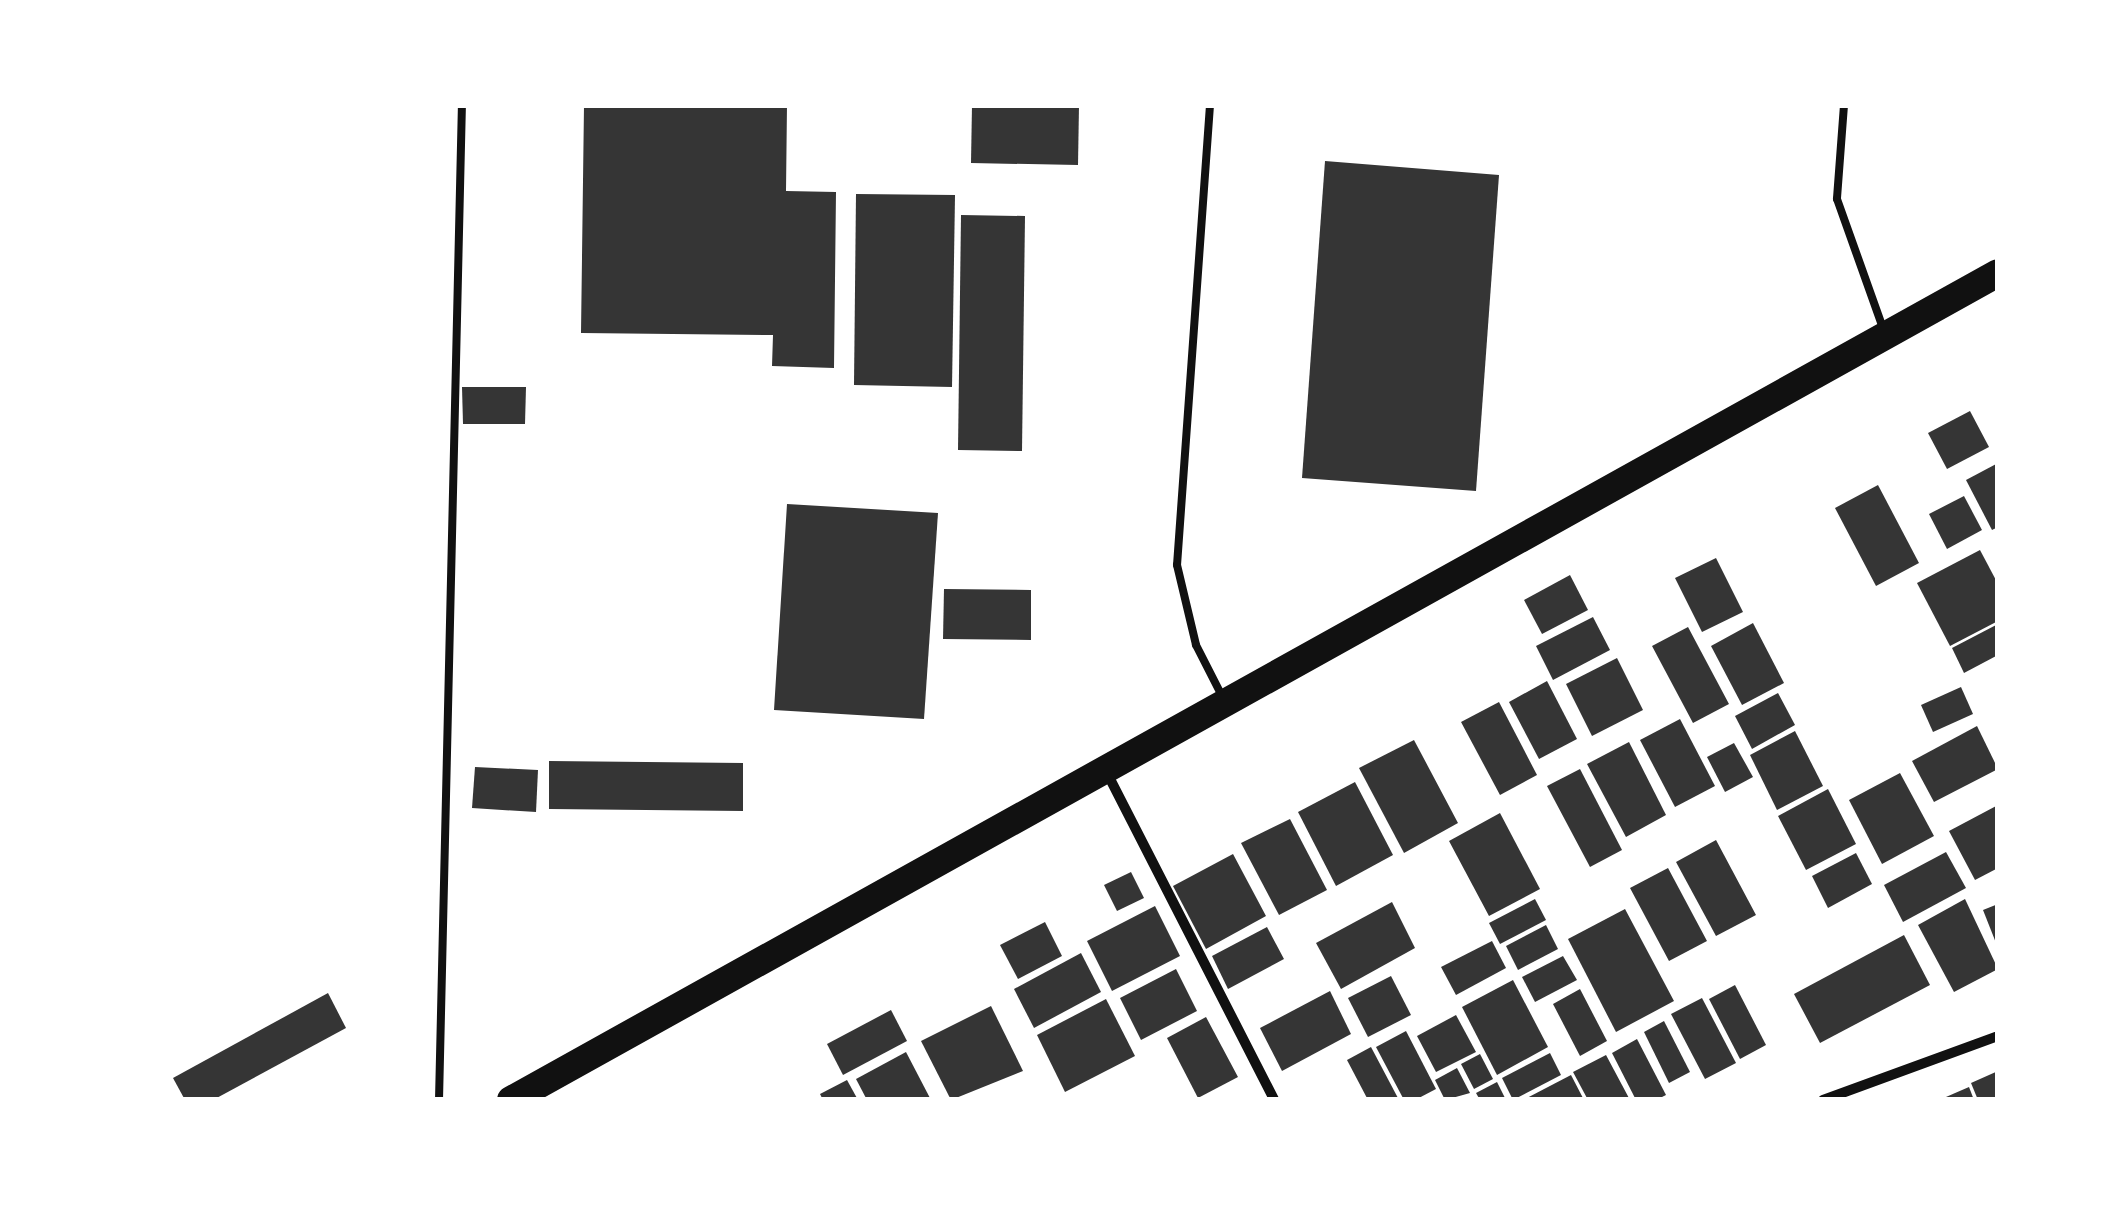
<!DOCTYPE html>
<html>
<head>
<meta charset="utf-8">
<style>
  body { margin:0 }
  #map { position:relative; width:2103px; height:1205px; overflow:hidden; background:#fff; font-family:Merriweather,serif }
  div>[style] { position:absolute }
  .building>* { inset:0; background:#353535 }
  .service>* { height:8px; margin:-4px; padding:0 4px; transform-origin:4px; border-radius:4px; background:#111 }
  .minor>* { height:10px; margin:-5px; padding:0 5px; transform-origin:5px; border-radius:5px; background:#111 }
  .trunk>* { height:28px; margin:-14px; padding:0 14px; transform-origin:14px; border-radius:14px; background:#111 }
  span { translate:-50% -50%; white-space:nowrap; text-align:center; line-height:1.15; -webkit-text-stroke:10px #fff; paint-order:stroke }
  .frame { position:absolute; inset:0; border:108px solid #fff; pointer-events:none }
</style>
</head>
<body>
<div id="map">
  <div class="building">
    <div style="clip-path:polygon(584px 105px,787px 105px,786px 191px,836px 192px,834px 368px,772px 366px,773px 335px,581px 333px)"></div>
    <div style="clip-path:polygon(972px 105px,1079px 105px,1078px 165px,971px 163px)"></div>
    <div style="clip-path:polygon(1325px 161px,1499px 175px,1476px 491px,1302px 478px)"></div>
    <div style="clip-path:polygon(856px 194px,955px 195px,952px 387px,854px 385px)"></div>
    <div style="clip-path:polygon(961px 215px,1025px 216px,1022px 451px,958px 450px)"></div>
    <div style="clip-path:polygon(462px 387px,526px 387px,525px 424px,463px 424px)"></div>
    <div style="clip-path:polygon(1970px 411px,1989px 447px,1947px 469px,1928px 433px)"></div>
    <div style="clip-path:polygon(1998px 463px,1998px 527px,1992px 530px,1966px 480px)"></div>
    <div style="clip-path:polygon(1878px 485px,1919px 563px,1876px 586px,1835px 508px)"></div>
    <div style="clip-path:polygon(1964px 496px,1982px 530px,1947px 549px,1929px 514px)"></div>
    <div style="clip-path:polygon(787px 504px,938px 513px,924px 719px,774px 710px)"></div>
    <div style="clip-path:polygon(1980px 550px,1998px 584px,1998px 621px,1950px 646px,1917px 583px)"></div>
    <div style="clip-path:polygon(1716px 558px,1743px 612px,1702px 632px,1675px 578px)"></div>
    <div style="clip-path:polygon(1570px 575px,1588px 610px,1542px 634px,1524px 600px)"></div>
    <div style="clip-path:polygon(944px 589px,1031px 590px,1031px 640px,943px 639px)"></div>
    <div style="clip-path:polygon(1593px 617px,1610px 650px,1553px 680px,1536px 646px)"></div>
    <div style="clip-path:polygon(1753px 623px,1784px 683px,1742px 705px,1711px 646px)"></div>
    <div style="clip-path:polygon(1998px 624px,1998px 655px,1964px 673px,1952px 648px)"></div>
    <div style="clip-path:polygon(1688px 627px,1729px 704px,1693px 723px,1652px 646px)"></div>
    <div style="clip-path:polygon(1617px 658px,1643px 710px,1592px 736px,1566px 684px)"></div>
    <div style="clip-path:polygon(1547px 681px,1577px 739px,1539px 759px,1509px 702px)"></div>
    <div style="clip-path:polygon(1961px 687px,1973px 714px,1933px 732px,1921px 705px)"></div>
    <div style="clip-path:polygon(1778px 693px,1795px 725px,1752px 749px,1735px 716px)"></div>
    <div style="clip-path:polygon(1499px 702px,1537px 775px,1500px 795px,1461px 722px)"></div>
    <div style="clip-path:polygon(1680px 719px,1715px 786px,1675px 807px,1640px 740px)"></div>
    <div style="clip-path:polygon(1977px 726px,1998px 769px,1934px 802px,1912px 761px)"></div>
    <div style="clip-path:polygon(1795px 731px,1823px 786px,1777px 810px,1750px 755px)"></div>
    <div style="clip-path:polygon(1414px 740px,1458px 823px,1404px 853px,1359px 768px)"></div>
    <div style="clip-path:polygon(1629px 742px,1666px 815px,1626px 837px,1587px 764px)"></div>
    <div style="clip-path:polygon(1734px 743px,1753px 777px,1725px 792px,1707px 757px)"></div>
    <div style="clip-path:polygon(549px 761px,743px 763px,743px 811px,549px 809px)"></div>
    <div style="clip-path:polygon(475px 767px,538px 770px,536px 812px,472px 808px)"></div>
    <div style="clip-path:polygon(1580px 769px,1622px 850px,1590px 867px,1547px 786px)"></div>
    <div style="clip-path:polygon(1900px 773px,1934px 836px,1882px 864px,1849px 800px)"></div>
    <div style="clip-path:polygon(1355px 782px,1393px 855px,1336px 886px,1298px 812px)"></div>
    <div style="clip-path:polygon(1828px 789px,1856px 844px,1806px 870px,1778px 816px)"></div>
    <div style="clip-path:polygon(1998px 805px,1998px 868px,1975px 880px,1949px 831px)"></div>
    <div style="clip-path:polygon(1500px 813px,1540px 889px,1489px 916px,1449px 841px)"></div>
    <div style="clip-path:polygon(1290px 819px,1327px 890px,1279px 915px,1241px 843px)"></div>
    <div style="clip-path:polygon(1716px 840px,1756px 915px,1716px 936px,1676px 862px)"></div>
    <div style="clip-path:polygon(1946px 852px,1966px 888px,1903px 922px,1884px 885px)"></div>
    <div style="clip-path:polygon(1856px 853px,1872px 884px,1828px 908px,1812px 876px)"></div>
    <div style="clip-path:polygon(1233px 854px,1266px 916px,1206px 949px,1173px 886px)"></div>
    <div style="clip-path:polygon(1668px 868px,1707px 941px,1669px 961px,1630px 888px)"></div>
    <div style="clip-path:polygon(1131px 872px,1144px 898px,1117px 911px,1104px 885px)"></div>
    <div style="clip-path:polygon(1535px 899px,1546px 920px,1500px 944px,1489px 923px)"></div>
    <div style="clip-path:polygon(1965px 899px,1998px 969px,1954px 992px,1918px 925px)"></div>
    <div style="clip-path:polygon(1392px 902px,1415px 948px,1341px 989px,1316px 943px)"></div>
    <div style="clip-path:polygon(1998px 904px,1998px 948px,1983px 910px)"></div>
    <div style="clip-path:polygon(1155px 906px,1180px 956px,1112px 991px,1087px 941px)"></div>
    <div style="clip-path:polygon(1625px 909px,1674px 1001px,1616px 1032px,1568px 939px)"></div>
    <div style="clip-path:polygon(1045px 922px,1062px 956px,1018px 979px,1000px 945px)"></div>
    <div style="clip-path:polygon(1546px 925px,1558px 949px,1518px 970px,1506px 946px)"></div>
    <div style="clip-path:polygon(1267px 927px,1284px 959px,1228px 989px,1212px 956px)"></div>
    <div style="clip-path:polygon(1904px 935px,1930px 985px,1820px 1043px,1794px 994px)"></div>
    <div style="clip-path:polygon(1492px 941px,1506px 968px,1456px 995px,1441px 967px)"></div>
    <div style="clip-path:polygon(1081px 953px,1101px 992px,1034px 1028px,1014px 989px)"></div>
    <div style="clip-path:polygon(1563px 956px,1577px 980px,1535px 1002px,1522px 977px)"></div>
    <div style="clip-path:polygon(1176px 969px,1197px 1011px,1141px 1040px,1120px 998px)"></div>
    <div style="clip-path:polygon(1391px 976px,1411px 1015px,1368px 1037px,1348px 998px)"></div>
    <div style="clip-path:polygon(1513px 980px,1548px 1047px,1497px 1075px,1462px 1007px)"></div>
    <div style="clip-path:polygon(1735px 985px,1766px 1045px,1740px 1059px,1709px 999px)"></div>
    <div style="clip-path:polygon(1580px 989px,1607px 1041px,1580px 1056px,1553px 1004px)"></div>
    <div style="clip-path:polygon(1330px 991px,1351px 1034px,1282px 1071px,1260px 1028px)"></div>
    <div style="clip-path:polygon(328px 993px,346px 1028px,213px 1100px,185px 1100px,173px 1078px)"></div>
    <div style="clip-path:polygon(1702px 998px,1736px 1063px,1705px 1079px,1671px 1014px)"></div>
    <div style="clip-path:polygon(1106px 999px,1135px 1056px,1065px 1092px,1037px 1035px)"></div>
    <div style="clip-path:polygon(991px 1006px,1023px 1071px,951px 1100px,921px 1041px)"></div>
    <div style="clip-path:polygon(891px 1010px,907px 1041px,843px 1075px,827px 1044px)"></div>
    <div style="clip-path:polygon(1456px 1015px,1476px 1052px,1436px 1072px,1417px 1036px)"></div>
    <div style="clip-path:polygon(1206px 1017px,1238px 1077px,1198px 1098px,1167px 1038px)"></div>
    <div style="clip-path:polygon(1664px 1021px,1690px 1072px,1669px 1083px,1644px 1032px)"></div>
    <div style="clip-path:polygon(1406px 1031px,1436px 1089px,1415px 1100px,1404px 1100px,1376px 1047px)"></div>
    <div style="clip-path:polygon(1637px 1039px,1666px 1095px,1656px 1100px,1636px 1100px,1612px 1053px)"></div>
    <div style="clip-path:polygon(1371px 1047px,1399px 1100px,1368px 1100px,1347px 1060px)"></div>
    <div style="clip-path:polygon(906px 1052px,931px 1100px,867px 1100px,856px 1079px)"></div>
    <div style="clip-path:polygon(1550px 1053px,1561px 1075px,1513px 1100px,1502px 1078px)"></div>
    <div style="clip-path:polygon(1480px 1054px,1493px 1079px,1474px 1089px,1461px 1064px)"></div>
    <div style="clip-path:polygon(1606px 1055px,1630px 1100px,1588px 1100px,1573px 1072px)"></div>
    <div style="clip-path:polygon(1457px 1068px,1470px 1093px,1445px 1100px,1435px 1080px)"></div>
    <div style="clip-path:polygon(1998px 1071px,1998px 1100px,1978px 1100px,1971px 1083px)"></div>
    <div style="clip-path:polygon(1571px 1075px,1584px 1100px,1523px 1100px)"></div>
    <div style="clip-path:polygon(847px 1080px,858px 1100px,823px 1100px,820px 1094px)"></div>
    <div style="clip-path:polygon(1497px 1082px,1506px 1100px,1480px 1100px,1476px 1093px)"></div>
    <div style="clip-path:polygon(1969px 1087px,1974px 1100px,1939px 1100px)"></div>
  </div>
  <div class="service">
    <div style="left:1210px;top:105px;width:461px;rotate:94.1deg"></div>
    <div style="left:1177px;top:565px;width:82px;rotate:76.6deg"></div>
    <div style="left:1196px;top:645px;width:57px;rotate:63deg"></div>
    <div style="left:1844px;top:105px;width:94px;rotate:94.3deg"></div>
    <div style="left:1837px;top:199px;width:140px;rotate:70.4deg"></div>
    <div style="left:439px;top:1100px;width:995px;rotate:-88.68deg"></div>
  </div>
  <div class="minor">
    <div style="left:1106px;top:771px;width:369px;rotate:62.9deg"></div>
    <div style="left:1823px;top:1100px;width:186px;rotate:-20.1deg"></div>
  </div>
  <div class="trunk">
    <div style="left:511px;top:1100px;width:1701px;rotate:-29.08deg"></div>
  </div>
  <div class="frame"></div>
</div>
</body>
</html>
